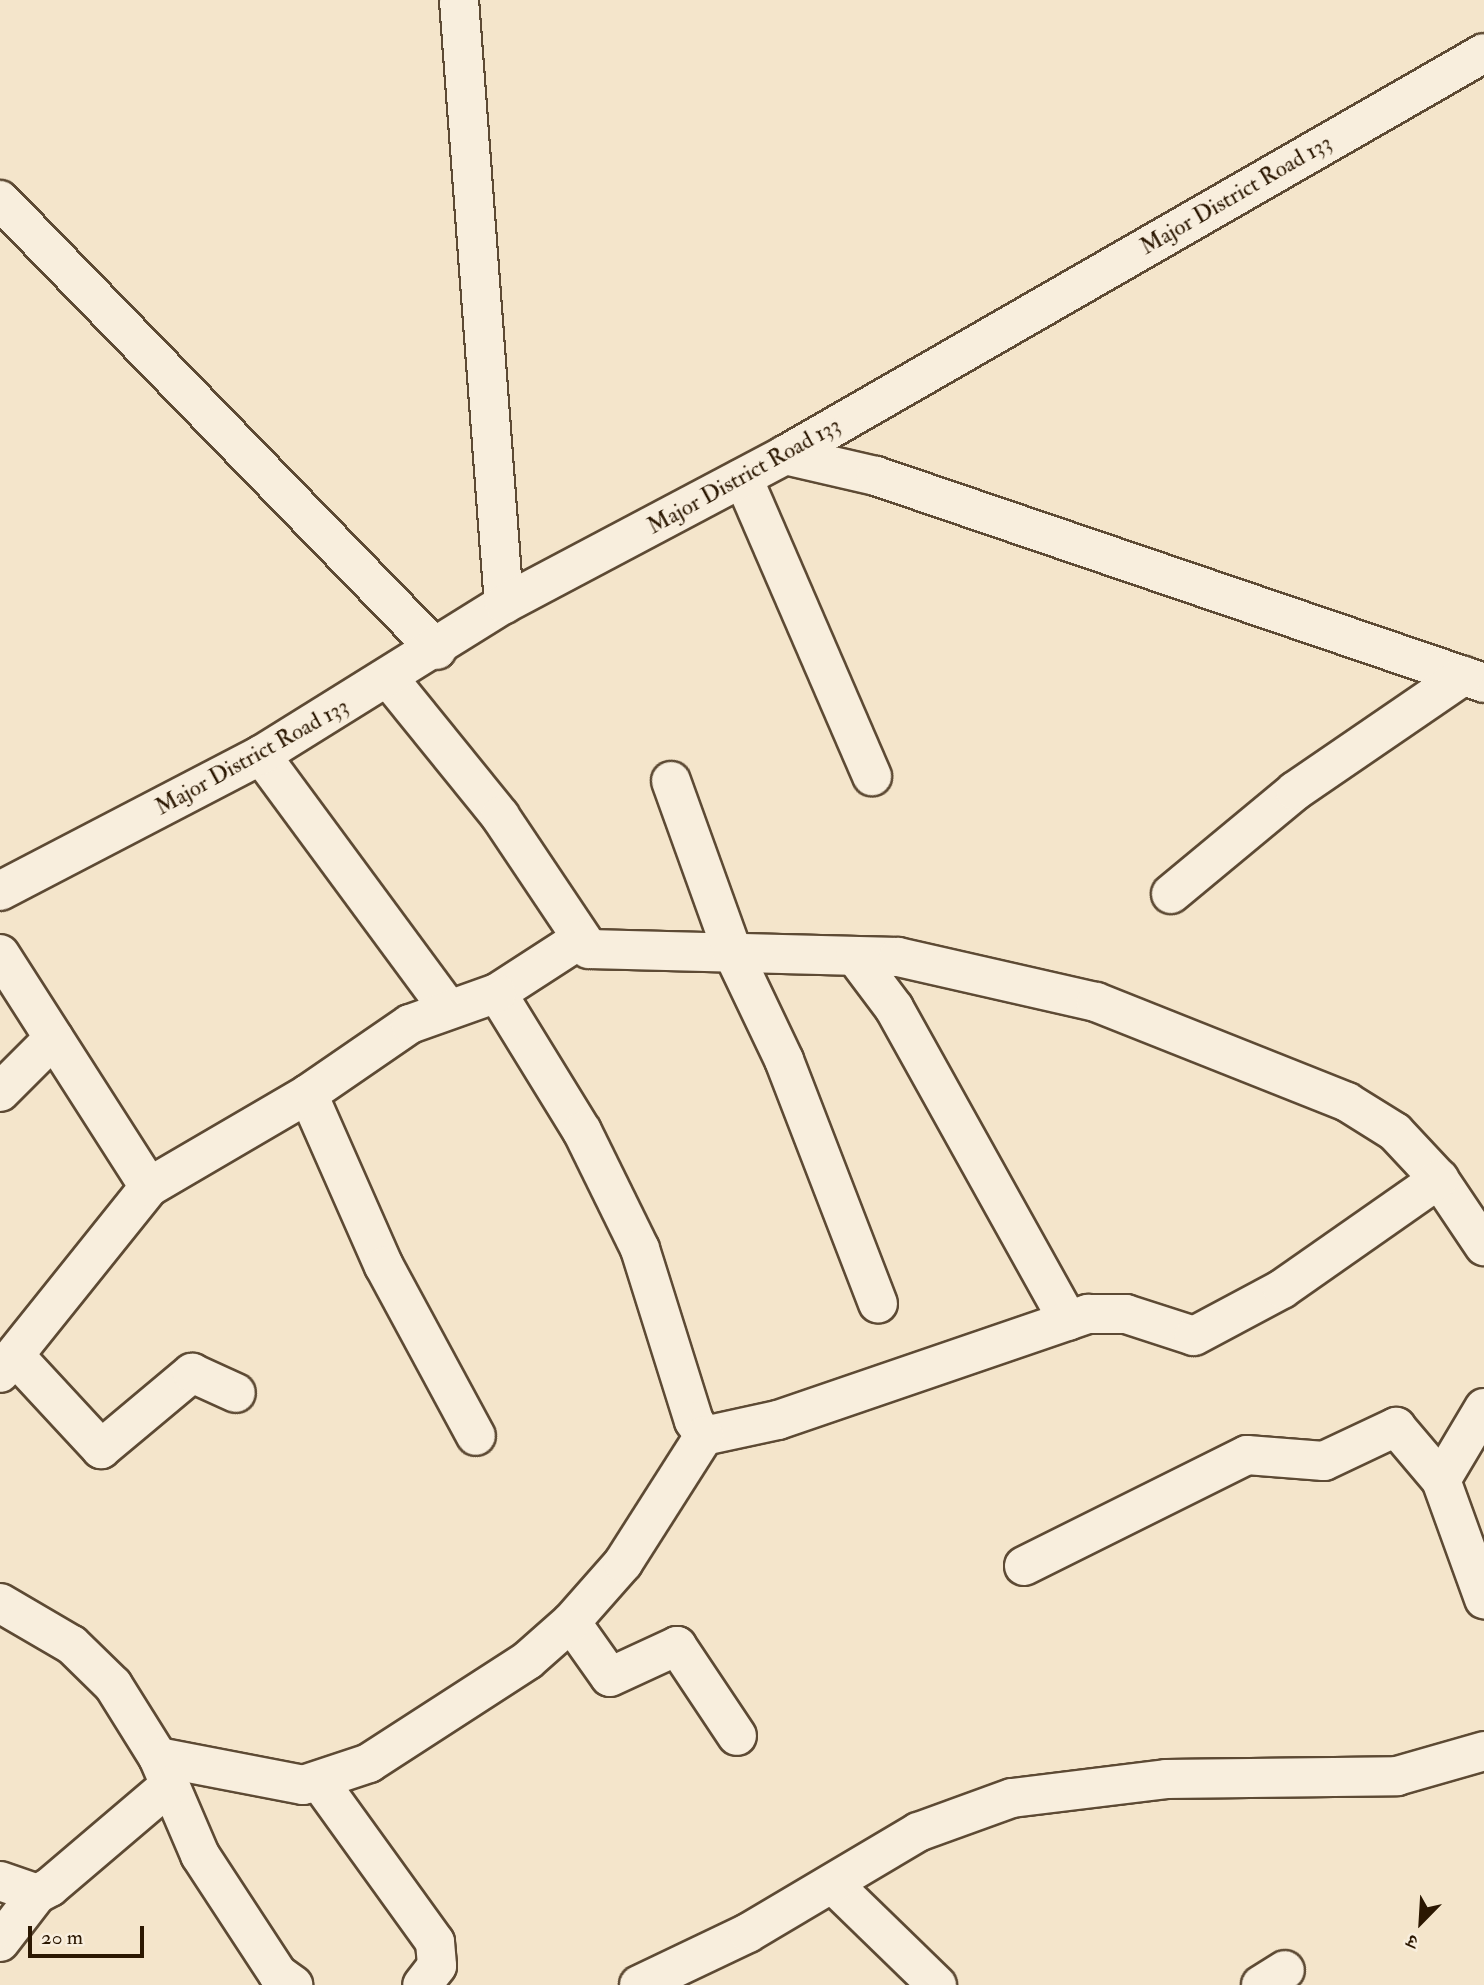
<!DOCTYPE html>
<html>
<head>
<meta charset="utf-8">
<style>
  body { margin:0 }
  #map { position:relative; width:1484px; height:1985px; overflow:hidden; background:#f4e5cb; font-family:"IM FELL Double Pica","Noto Serif Devanagari",serif }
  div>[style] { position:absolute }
  .roads { filter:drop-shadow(2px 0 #5d4a34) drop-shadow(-2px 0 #5d4a34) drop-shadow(0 2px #5d4a34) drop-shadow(0 -2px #5d4a34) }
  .street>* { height:38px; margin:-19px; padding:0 19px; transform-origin:19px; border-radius:19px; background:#f8eedd }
  .secondary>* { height:38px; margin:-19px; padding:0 19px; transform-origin:19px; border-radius:19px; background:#f8eedd }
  span { translate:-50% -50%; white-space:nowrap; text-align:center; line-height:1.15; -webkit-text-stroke:5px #f8eedd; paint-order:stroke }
  .street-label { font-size:23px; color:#2b1701 }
  .north { position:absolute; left:1386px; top:1887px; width:70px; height:70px; -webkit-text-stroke:5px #f8eedd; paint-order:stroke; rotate:204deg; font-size:19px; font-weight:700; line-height:28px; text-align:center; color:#2b1701 }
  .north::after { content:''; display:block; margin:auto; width:24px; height:32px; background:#2b1701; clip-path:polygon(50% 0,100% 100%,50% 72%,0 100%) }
  .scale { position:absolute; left:28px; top:1926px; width:116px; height:32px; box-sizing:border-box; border:4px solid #2b1701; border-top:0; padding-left:9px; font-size:21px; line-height:24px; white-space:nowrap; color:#2b1701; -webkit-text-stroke:5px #f8eedd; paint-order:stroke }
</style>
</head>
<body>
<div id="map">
  <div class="roads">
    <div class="street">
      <div style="left:459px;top:0;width:606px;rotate:85.74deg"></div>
      <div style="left:785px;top:455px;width:93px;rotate:13deg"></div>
      <div style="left:876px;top:476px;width:642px;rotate:18.8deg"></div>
      <div style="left:743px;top:478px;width:325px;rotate:66.6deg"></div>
      <div style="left:390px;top:680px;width:175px;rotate:51deg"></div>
      <div style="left:500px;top:816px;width:160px;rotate:56.2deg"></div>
      <div style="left:589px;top:949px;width:309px;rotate:1.5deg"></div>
      <div style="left:898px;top:957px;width:203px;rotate:12.8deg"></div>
      <div style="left:1096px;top:1002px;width:270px;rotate:21.7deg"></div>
      <div style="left:1347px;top:1102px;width:57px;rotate:32deg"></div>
      <div style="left:1395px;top:1132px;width:64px;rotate:46.9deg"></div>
      <div style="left:1439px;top:1179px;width:81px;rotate:56.1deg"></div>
      <div style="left:261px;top:755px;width:315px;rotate:53.6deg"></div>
      <div style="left:671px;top:781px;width:183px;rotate:70.2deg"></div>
      <div style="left:733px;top:953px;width:119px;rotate:64.5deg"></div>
      <div style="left:784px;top:1060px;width:261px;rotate:68.9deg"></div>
      <div style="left:1171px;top:894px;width:161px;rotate:-39.7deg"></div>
      <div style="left:1295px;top:791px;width:204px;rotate:-34.4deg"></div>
      <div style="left:579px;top:940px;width:98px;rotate:147.1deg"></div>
      <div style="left:497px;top:993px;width:162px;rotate:58.4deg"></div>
      <div style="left:582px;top:1131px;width:131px;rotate:63.8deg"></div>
      <div style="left:640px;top:1249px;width:180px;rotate:72.6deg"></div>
      <div style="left:694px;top:1421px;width:18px;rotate:56deg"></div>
      <div style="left:0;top:954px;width:277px;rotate:57.4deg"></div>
      <div style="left:149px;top:1187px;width:238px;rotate:128.7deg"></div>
      <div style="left:855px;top:956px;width:65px;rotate:53.1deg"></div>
      <div style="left:894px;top:1008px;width:358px;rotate:60.9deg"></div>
      <div style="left:0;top:1092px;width:76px;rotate:-45deg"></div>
      <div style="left:308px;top:1094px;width:188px;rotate:66.2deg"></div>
      <div style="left:384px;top:1266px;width:193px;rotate:61.6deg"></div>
      <div style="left:149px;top:1187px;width:184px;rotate:-30.3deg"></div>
      <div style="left:308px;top:1094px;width:124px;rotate:-34.5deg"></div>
      <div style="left:410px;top:1024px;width:92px;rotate:-19.6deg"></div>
      <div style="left:15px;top:1356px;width:127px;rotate:47.2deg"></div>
      <div style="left:101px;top:1449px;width:119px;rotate:-39.9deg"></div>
      <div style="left:192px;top:1373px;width:48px;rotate:24.4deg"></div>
      <div style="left:1484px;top:1408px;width:84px;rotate:120.8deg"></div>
      <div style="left:1441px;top:1480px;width:127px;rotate:70.1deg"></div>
      <div style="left:704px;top:1436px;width:76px;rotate:-12.2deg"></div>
      <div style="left:778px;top:1420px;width:328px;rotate:-18.9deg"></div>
      <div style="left:1088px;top:1314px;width:38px"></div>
      <div style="left:1126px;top:1314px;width:71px;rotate:17.9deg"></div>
      <div style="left:1194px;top:1336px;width:100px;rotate:-28.1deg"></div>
      <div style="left:1282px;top:1289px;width:192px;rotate:-35deg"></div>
      <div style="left:1024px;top:1566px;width:249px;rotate:-26.5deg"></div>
      <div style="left:1247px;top:1455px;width:77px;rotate:4.5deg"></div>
      <div style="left:1324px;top:1461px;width:80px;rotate:-25.3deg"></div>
      <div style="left:1396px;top:1427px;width:70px;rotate:49.7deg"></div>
      <div style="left:0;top:1603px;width:83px;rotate:30.3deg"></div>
      <div style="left:72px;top:1645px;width:57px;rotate:44.3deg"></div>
      <div style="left:113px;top:1685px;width:85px;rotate:58deg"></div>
      <div style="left:158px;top:1757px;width:107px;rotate:66.8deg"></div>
      <div style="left:200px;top:1855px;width:142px;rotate:56.8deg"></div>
      <div style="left:278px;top:1974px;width:19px;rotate:36deg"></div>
      <div style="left:571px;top:1622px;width:67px;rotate:54.7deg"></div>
      <div style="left:610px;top:1677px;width:74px;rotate:-24.8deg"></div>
      <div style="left:677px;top:1646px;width:108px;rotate:56.3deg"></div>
      <div style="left:158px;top:1757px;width:148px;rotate:10.9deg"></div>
      <div style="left:303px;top:1785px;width:70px;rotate:-18.4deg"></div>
      <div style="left:369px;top:1763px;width:189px;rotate:-32.9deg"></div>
      <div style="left:528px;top:1660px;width:57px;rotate:-41.5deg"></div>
      <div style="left:571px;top:1622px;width:79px;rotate:-48.6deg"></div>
      <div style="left:623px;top:1563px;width:151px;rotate:-57.5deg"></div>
      <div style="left:321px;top:1784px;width:195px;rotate:54.2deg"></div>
      <div style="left:435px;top:1942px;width:24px;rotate:85deg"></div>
      <div style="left:437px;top:1966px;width:24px;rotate:128deg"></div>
      <div style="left:0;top:1881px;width:39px;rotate:19deg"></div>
      <div style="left:37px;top:1894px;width:15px;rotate:-28deg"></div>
      <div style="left:50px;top:1887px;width:157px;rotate:-40.4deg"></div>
      <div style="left:833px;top:1884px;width:145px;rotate:44.2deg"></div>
      <div style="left:0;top:1942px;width:61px;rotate:-52.4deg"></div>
      <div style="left:639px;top:1985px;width:121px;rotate:-25.5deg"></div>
      <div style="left:748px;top:1933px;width:198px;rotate:-30.7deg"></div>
      <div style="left:918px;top:1832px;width:100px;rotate:-19.9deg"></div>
      <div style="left:1012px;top:1798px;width:155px;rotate:-7deg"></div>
      <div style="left:1166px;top:1779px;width:231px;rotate:-0.7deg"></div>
      <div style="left:1397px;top:1776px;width:91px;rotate:-16deg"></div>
      <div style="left:1261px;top:1985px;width:28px;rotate:-32deg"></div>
    </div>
    <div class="secondary">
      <div style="left:0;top:200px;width:627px;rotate:45.84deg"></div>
      <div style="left:0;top:891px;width:294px;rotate:-27.5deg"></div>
      <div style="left:261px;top:755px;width:286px;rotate:-31.9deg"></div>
      <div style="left:504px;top:604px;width:318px;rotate:-27.9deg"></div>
      <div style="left:785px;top:455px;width:806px;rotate:-29.9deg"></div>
    </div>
  </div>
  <div class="street-label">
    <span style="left:1236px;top:195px;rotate:-30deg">Major District Road 133</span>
    <span style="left:744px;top:476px;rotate:-29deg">Major District Road 133</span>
    <span style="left:252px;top:757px;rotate:-29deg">Major District Road 133</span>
  </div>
  <div class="north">उ</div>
  <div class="scale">20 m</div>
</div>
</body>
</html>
